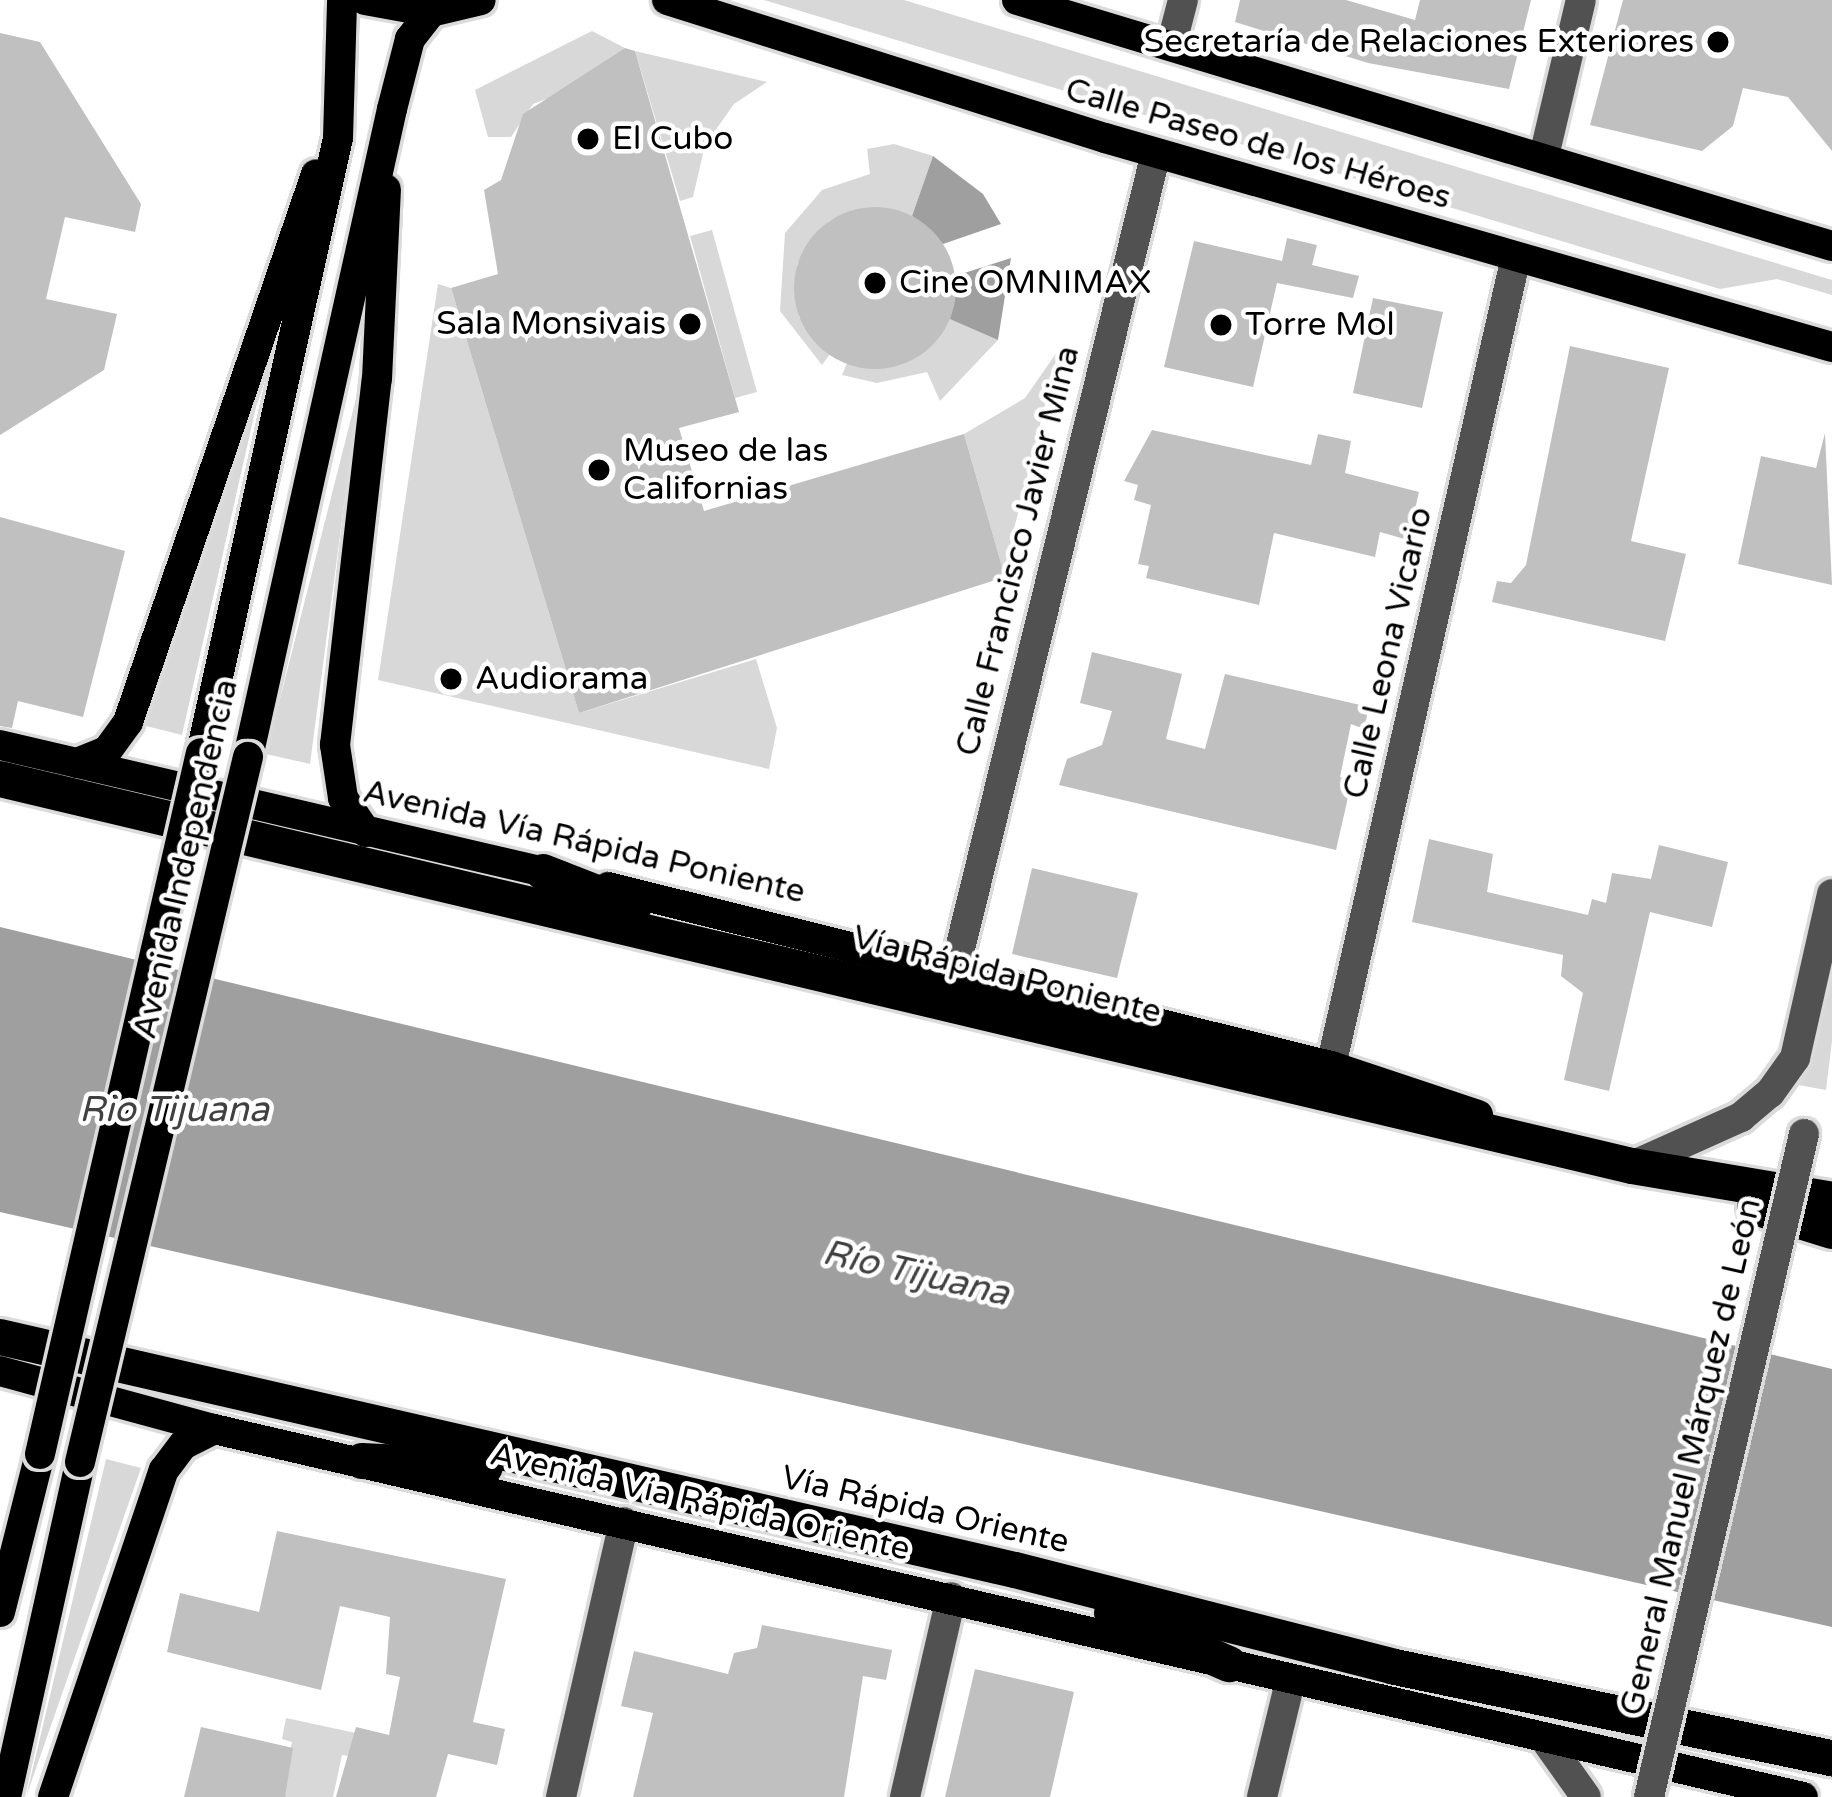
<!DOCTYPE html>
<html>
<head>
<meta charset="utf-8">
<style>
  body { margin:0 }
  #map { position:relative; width:1832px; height:1797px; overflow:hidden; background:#fff; font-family:"Varela Round",sans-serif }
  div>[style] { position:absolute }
  .green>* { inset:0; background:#d8d8d8 }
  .water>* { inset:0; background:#9f9f9f }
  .building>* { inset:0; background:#c0c0c0 }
  .round { border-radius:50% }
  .roads { filter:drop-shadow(3px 0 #dbdbdb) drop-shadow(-3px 0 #dbdbdb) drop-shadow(0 3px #dbdbdb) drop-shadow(0 -3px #dbdbdb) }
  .minor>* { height:30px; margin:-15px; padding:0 15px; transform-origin:15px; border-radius:15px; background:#515151 }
  .major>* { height:30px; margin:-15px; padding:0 15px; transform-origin:15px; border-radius:15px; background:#000 }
  .highway>* { height:36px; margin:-18px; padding:0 18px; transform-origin:18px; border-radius:18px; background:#000 }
  .bridges { filter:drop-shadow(3px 0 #dbdbdb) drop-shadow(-3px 0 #dbdbdb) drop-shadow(0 3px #dbdbdb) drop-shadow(0 -3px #dbdbdb) }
  .minor-bridge>* { height:30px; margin:-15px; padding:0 15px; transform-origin:15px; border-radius:15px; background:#515151 }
  .major-bridge>* { height:30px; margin:-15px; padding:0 15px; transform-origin:15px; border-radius:15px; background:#000 }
  .dots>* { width:33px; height:33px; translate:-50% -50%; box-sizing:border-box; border:6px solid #fff; border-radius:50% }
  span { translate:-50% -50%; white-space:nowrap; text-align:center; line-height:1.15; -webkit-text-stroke:9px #fff; paint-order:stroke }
  .poi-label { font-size:33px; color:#000 }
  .right { translate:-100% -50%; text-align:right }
  .left { translate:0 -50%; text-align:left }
  .street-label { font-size:33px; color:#000 }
  .water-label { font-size:36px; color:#404040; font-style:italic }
</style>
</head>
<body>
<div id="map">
  <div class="green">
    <div style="clip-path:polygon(764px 0,904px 0,1832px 280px,1832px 295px,1777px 279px,1720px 289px)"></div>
    <div style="clip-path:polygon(592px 31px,625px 48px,575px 88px,533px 104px,511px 137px,488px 137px,475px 90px)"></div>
    <div style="clip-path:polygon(635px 51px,767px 82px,734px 104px,705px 145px,693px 197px,680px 201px)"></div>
    <div style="clip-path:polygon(894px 144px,933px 156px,912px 216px,853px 210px,829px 221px,797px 264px,799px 317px,830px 354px,822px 365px,780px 311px,785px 233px,822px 190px,870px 174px,867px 149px)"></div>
    <div style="clip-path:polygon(712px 230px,757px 392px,735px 398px,690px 236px)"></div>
    <div style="clip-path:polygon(438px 284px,451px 288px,579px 713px,756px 659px,777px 728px,769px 769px,378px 680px)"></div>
    <div style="clip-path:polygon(950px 318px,998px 340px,940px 401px,927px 372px,877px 383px,842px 375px,847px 363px,909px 361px)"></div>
    <div style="clip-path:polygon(1059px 349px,1014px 529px,1005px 577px,964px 434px,1025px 398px)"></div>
    <div style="clip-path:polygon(265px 367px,182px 735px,146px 726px)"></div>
    <div style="clip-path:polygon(360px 383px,310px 764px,266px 754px)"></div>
    <div style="clip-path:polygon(1832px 975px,1832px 1041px,1826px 1090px,1799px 1085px)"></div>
    <div style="clip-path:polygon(106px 1459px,141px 1468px,26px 1797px)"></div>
    <div style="clip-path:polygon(286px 1718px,365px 1735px,360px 1758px,342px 1755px,333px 1797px,281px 1797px,292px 1742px,282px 1739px)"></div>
  </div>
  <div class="water">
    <div style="clip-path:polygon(933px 156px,983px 194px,1001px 224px,943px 244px,912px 216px)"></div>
    <div style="clip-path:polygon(1011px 258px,998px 340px,950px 319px,955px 276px)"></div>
    <div style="clip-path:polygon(0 927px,1832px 1369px,1832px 1627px,0 1212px)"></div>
  </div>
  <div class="building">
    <div style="clip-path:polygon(1240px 0,1346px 0,1415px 20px,1420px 0,1531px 0,1509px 89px,1368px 63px,1235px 22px)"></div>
    <div style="clip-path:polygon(1623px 0,1832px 0,1832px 151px,1788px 97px,1743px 88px,1733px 126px,1702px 151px,1590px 125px)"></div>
    <div style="clip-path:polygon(0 33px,40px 42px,141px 204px,135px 232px,65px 217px,46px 299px,117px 314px,104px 370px,0 435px)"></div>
    <div style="clip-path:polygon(625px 48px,635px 51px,739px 412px,679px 428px,704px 511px,964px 434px,1005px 577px,579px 713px,451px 288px,498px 274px,484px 190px,501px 180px,523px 114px)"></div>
    <div class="round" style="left:794px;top:207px;width:162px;height:162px"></div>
    <div style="clip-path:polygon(1287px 238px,1317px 245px,1312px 265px,1359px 276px,1353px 298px,1277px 283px,1253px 387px,1164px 367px,1194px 241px,1282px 261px)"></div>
    <div style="clip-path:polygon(1373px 298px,1443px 312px,1422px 408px,1353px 393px)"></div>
    <div style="clip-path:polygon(1570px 346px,1669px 368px,1631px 541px,1686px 554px,1665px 641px,1492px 602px,1497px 581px,1511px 583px,1526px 565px)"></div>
    <div style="clip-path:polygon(1152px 430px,1311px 465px,1318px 434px,1351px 441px,1345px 473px,1419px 492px,1408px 540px,1380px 532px,1375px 557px,1274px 533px,1259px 605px,1146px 578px,1149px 566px,1138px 564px,1151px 505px,1134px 500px,1138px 485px,1124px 481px)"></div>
    <div style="clip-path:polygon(1825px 433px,1832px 585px,1738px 564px,1761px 456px,1816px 468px)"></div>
    <div style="clip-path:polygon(0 517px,125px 551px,83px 717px,18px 701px,12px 728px,0 726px)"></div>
    <div style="clip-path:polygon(1092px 652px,1182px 674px,1166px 739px,1205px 749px,1225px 674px,1369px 707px,1364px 729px,1351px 724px,1340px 777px,1352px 780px,1336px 850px,1059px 785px,1067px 759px,1102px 745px,1112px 711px,1080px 703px)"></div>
    <div style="clip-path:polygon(1429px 839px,1493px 854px,1487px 892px,1588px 915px,1592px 899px,1606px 903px,1612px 873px,1651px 879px,1659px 845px,1728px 862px,1712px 927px,1650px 912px,1609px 1091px,1564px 1080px,1583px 993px,1561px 976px,1563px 955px,1412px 922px)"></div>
    <div style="clip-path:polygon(1032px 868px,1138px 893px,1117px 978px,1012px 954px)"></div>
    <div style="clip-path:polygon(277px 1531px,506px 1579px,473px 1722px,505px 1729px,497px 1765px,448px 1754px,436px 1797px,336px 1797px,356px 1727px,389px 1735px,400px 1677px,386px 1674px,390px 1617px,340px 1606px,321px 1690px,167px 1652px,180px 1593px,259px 1612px)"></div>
    <div style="clip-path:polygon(762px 1625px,892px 1650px,886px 1680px,863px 1676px,844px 1797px,633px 1797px,653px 1713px,621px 1706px,634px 1651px,728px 1674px,734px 1653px,757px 1648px)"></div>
    <div style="clip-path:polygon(975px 1669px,1074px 1692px,1050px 1797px,945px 1797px)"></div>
    <div style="clip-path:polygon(201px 1727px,293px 1748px,285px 1797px,184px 1797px)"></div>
  </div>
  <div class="roads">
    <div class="minor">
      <div style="left:1171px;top:46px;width:48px;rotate:-75.4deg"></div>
      <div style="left:1544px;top:156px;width:160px;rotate:-76.7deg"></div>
      <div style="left:955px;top:969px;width:840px;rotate:-76.16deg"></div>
      <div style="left:1331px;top:1066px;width:830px;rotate:-77.12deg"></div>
      <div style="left:1632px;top:1166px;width:120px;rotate:-24.2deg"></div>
      <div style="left:1741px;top:1117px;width:38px;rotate:-40deg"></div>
      <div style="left:1770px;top:1093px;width:43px;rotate:-54.5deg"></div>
      <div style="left:1795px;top:1058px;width:168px;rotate:-77.3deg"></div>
      <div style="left:1544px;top:1738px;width:72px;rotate:54.6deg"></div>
      <div style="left:561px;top:1797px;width:282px;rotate:-77.1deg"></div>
      <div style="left:905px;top:1797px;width:205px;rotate:-77deg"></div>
      <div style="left:1262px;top:1797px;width:118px;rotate:-76.3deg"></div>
    </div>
    <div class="major">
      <div style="left:365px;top:0;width:67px;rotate:10.3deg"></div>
      <div style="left:431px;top:12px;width:51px;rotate:-13.5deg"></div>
      <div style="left:667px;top:0;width:459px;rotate:17.5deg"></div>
      <div style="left:1105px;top:138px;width:756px;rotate:16.04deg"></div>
      <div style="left:1017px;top:0;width:851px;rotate:16.8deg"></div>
      <div style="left:0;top:745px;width:576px;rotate:13.14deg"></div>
      <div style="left:201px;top:753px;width:630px;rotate:-77.44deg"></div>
      <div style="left:338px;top:138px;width:138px;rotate:-88.3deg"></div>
      <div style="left:248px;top:757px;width:664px;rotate:-77.47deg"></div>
      <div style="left:392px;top:109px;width:72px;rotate:-75.6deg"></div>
      <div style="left:410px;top:39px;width:34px;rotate:-52deg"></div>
      <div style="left:77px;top:763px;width:32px;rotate:-22deg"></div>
      <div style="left:107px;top:751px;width:36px;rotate:-54deg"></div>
      <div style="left:128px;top:722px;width:579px;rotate:-71.06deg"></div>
      <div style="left:366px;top:832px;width:41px;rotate:-124.1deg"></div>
      <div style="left:343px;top:798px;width:54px;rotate:-98.6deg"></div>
      <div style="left:335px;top:745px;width:368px;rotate:-83.5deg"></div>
      <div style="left:377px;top:379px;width:190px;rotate:-87.3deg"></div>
      <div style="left:608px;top:887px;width:745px;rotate:13.91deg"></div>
      <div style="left:1331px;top:1066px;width:155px;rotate:18.4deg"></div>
      <div style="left:0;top:1371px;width:222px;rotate:15.2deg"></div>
      <div style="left:214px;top:1429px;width:1631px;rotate:13.04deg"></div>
      <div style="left:0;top:1612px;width:163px;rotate:-75.8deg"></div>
      <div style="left:6px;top:1797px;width:343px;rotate:-77.5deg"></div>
      <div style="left:53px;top:1797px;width:345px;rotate:-71.3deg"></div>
      <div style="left:164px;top:1470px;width:31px;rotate:-53deg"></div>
      <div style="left:183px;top:1445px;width:35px;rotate:-27deg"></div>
    </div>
    <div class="highway">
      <div style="left:0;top:779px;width:1677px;rotate:13.34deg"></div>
      <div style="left:1632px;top:1166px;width:203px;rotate:9.6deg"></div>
      <div style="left:543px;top:872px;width:97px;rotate:21.3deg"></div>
      <div style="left:1755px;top:1207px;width:81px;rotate:17.3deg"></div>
      <div style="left:0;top:1337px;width:1041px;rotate:12.93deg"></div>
      <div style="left:1015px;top:1570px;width:392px;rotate:14.3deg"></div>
      <div style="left:1395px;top:1667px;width:446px;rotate:11.8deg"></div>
      <div style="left:362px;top:1461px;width:123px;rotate:2.8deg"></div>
      <div style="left:1112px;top:1613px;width:128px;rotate:23.6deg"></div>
    </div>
  </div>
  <div class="bridges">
    <div class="minor-bridge">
      <div style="left:1649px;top:1797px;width:681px;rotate:-76.84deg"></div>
    </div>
    <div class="major-bridge">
      <div style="left:40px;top:1454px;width:719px;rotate:-77.07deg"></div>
      <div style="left:80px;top:1462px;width:725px;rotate:-76.6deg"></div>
    </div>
  </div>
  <div class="dots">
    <div style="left:1718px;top:42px;background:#000"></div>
    <div style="left:588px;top:139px;background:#000"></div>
    <div style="left:875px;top:283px;background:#000"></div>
    <div style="left:690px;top:324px;background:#000"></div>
    <div style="left:1221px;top:325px;background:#000"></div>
    <div style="left:599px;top:470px;background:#000"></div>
    <div style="left:451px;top:679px;background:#000"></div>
  </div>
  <div class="poi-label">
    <span class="right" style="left:1694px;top:42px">Secretaría de Relaciones Exteriores</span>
    <span class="left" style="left:612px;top:139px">El Cubo</span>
    <span class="left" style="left:899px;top:283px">Cine OMNIMAX</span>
    <span class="right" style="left:666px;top:324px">Sala Monsivais</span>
    <span class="left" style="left:1245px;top:325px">Torre Mol</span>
    <span class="left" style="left:623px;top:470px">Museo de las<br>Californias</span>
    <span class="left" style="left:475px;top:679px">Audiorama</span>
  </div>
  <div class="street-label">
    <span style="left:1258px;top:144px;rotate:16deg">Calle Paseo de los Héroes</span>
    <span style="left:1018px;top:551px;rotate:-76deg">Calle Francisco Javier Mina</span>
    <span style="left:1388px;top:653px;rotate:-77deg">Calle Leona Vicario</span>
    <span style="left:584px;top:842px;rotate:13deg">Avenida Vía Rápida Poniente</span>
    <span style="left:186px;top:859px;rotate:-77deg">Avenida Independencia</span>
    <span style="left:1007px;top:975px;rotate:14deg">Vía Rápida Poniente</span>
    <span style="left:1691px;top:1457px;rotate:-77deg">General Manuel Márquez de León</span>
    <span style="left:700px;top:1502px;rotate:13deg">Avenida Vía Rápida Oriente</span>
    <span style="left:925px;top:1510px;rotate:13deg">Vía Rápida Oriente</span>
  </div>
  <div class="water-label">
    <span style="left:174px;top:1110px">Rio Tijuana</span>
    <span style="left:916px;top:1273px;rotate:13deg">Río Tijuana</span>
  </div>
</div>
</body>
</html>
